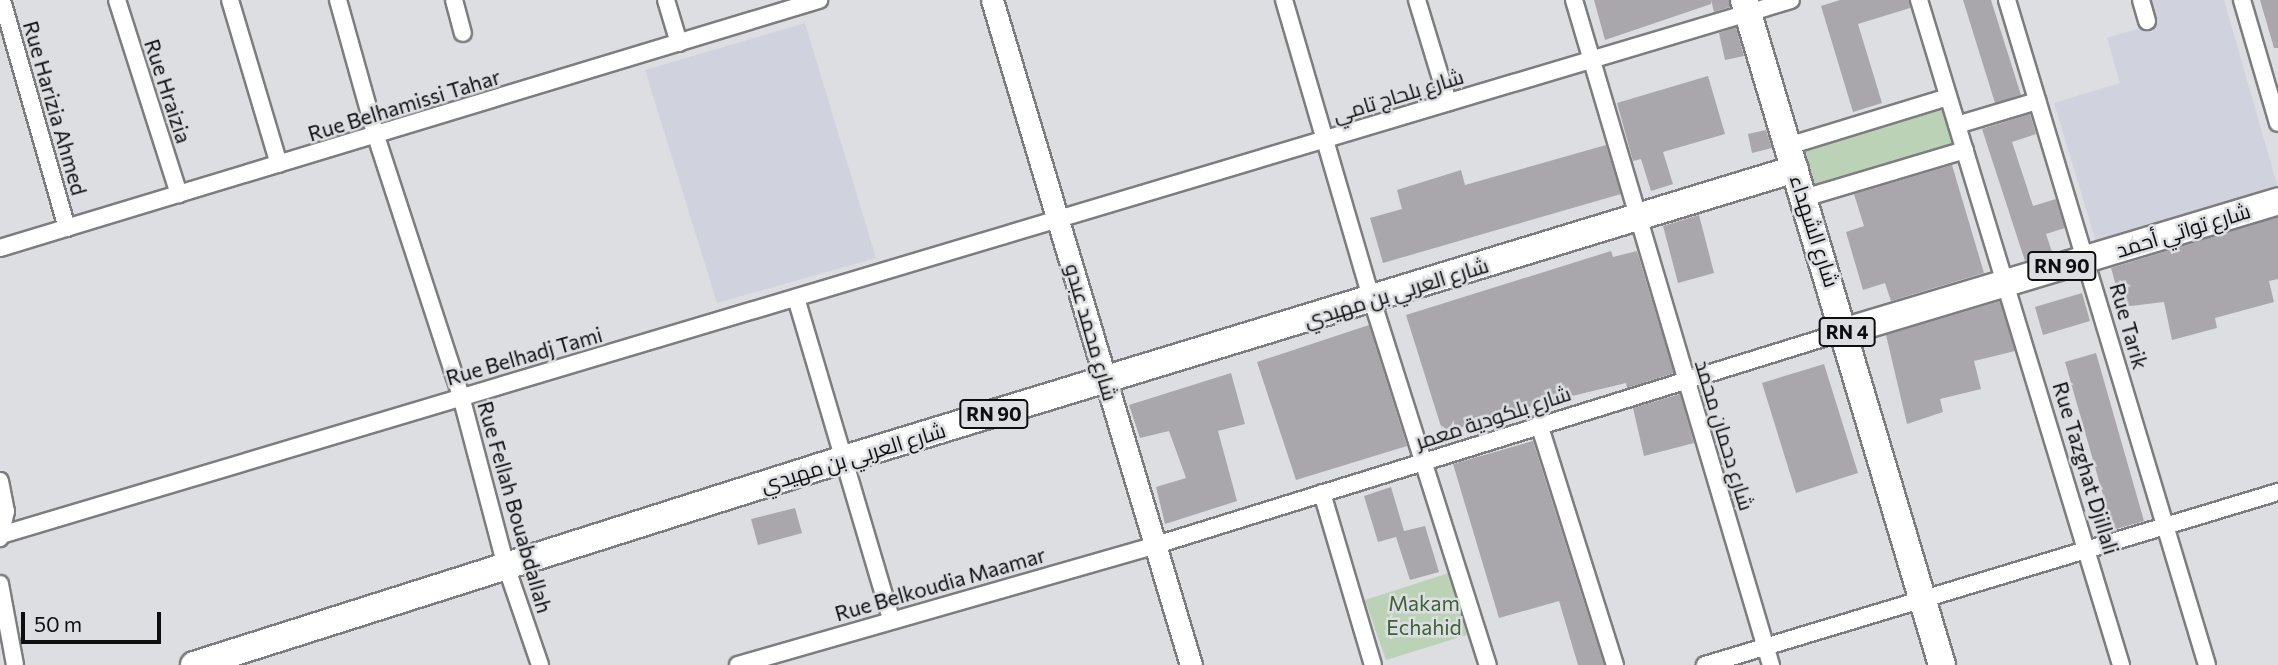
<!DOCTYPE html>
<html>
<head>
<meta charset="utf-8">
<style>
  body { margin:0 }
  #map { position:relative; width:2278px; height:665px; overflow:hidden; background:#dddee2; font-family:Commissioner,Cairo,sans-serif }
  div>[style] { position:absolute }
  .built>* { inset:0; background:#d0d3de }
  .green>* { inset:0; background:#bbd2b7 }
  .building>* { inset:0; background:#a9a7ab }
  .roads { filter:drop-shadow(2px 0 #7d7d81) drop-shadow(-2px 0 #7d7d81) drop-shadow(0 2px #7d7d81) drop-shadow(0 -2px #7d7d81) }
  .minor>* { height:16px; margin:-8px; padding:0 8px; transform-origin:8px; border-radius:8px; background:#fff }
  .tertiary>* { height:21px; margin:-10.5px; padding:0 10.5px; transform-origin:10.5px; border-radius:10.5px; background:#fff }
  .primary>* { height:26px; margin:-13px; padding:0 13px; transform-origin:13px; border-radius:13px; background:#fff }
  span { translate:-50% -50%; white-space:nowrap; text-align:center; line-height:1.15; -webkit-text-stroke:5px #dddee2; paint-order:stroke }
  .shield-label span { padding:2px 5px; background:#dddee2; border:2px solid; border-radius:5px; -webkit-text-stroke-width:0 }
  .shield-label { font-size:19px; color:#0e0e10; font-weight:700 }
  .street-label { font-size:21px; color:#0e0e10 }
  .park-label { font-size:21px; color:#3b6135 }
  .scale { position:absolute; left:21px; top:612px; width:140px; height:32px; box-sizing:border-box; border:4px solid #0e0e10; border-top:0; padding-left:9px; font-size:21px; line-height:24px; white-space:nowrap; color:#0e0e10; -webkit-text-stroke:5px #dddee2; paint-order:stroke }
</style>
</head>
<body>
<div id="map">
  <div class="built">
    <div style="clip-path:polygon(2151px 0,2224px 0,2278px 188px,2096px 242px,2054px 103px,2120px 83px,2107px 38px,2157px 23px)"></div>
    <div style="clip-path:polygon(805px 23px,876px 258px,717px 303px,645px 70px)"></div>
  </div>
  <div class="green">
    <div style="clip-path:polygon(1942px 107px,1953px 144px,1813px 187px,1802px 150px)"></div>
    <div style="clip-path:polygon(1449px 573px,1467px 635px,1386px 660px,1365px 600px)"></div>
  </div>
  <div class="building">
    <div style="clip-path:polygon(1594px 0,1711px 0,1711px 4px,1605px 40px)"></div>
    <div style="clip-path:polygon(1711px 0,1729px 0,1730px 7px,1714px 12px)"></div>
    <div style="clip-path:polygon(1840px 0,1909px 0,1910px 8px,1858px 24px,1882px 103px,1853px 112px,1821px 6px)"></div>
    <div style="clip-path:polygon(1963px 0,1991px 0,2021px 95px,1995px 103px)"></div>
    <div style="clip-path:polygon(2260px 0,2278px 0,2278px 48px,2274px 48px)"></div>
    <div style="clip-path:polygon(1736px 27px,1744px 56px,1725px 60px,1719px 33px)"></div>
    <div style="clip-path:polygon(1708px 76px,1725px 134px,1663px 152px,1673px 184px,1651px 191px,1641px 159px,1633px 161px,1617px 103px)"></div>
    <div style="clip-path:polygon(2030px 114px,2036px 134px,2012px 142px,2033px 206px,2056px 199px,2065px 228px,2046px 234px,2052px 252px,2025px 261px,1982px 129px)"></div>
    <div style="clip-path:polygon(1766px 130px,1772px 148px,1752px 153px,1748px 134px)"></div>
    <div style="clip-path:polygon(1606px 145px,1621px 194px,1383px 263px,1370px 218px,1402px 209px,1397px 190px,1461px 170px,1465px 185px)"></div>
    <div style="clip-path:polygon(1952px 165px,1984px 273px,1891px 301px,1885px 283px,1863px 290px,1846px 232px,1864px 226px,1854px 194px)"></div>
    <div style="clip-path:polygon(1699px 215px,1714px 273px,1678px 283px,1663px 226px)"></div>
    <div style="clip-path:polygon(2278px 217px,2278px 279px,2269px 281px,2274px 302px,2215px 318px,2217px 328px,2172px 340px,2164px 302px,2122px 307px,2111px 268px)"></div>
    <div style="clip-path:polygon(1611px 251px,1613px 257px,1637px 251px,1674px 373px,1627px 388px,1626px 383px,1539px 404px,1443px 433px,1406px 315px)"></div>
    <div style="clip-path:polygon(2082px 293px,2090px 321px,2043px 335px,2035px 307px)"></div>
    <div style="clip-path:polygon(2000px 301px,2015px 351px,1974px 361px,1981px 389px,1940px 399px,1943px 412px,1907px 424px,1886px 335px)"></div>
    <div style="clip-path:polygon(1369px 325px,1407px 446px,1296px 480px,1257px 362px)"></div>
    <div style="clip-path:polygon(2096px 353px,2144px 521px,2113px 530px,2065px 362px)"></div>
    <div style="clip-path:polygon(1824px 364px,1858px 473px,1796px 493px,1762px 383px)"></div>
    <div style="clip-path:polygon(1231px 373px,1245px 424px,1218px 431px,1237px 501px,1165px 524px,1156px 487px,1186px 478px,1169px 431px,1140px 438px,1129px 405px)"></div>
    <div style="clip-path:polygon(1680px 394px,1694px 443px,1644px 456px,1633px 408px)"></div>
    <div style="clip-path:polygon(1533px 441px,1604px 665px,1578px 665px,1559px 601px,1499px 618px,1453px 464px)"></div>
    <div style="clip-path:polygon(1391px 487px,1404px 531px,1425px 526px,1439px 572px,1410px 580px,1396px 537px,1378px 542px,1364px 496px)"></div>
    <div style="clip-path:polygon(795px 508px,802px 533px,758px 545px,751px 519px)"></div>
  </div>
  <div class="roads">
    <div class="minor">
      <div style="left:2px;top:0;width:237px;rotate:74.1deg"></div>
      <div style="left:117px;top:0;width:204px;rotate:72.3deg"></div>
      <div style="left:230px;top:0;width:171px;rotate:73.4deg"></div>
      <div style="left:338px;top:0;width:141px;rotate:74.4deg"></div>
      <div style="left:376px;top:136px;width:274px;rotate:71.9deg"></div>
      <div style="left:461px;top:396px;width:176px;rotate:75.2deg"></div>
      <div style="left:506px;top:566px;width:105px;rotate:71deg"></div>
      <div style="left:454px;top:0;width:34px;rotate:75deg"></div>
      <div style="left:666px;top:0;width:45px;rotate:73.2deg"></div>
      <div style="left:1284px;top:0;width:313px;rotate:73.7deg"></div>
      <div style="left:1372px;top:300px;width:383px;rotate:72.4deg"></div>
      <div style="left:1417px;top:0;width:107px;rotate:73.1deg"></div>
      <div style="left:1574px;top:0;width:694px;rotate:73.5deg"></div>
      <div style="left:1919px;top:0;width:695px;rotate:73.1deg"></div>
      <div style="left:2007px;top:0;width:694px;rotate:73.26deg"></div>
      <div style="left:2141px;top:0;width:22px;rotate:74deg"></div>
      <div style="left:2242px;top:0;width:128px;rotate:73.7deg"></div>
      <div style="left:1957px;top:125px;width:84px;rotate:-16.7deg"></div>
      <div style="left:1788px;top:146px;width:167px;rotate:-17deg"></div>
      <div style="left:1804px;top:198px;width:168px;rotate:-16.6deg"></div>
      <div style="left:0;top:248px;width:856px;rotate:-16.85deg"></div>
      <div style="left:796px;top:298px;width:335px;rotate:73.5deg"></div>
      <div style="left:1539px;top:424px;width:253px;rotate:72.5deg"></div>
      <div style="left:0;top:481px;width:31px;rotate:79deg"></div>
      <div style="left:6px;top:511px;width:28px;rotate:103deg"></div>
      <div style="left:1322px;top:493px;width:179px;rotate:73.5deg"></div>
      <div style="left:1px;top:535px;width:1868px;rotate:-16.64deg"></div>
      <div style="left:0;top:584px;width:82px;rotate:79.5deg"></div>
      <div style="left:738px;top:665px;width:432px;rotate:-16deg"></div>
      <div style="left:1153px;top:546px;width:726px;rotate:-17.24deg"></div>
      <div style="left:1705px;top:665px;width:599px;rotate:-16.8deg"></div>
    </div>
    <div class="tertiary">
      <div style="left:992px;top:0;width:694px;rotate:73.34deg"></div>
    </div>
    <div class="primary">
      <div style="left:1744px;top:0;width:694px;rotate:73.42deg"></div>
      <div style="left:1846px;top:331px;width:451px;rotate:-16.7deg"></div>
      <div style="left:194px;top:665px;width:682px;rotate:-17.58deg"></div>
      <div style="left:844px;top:459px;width:994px;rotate:-16.96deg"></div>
    </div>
  </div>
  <div class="shield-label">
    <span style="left:2062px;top:266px">RN 90</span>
    <span style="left:1847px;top:332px">RN 4</span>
    <span style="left:994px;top:414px">RN 90</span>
  </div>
  <div class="street-label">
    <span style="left:168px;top:91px;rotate:72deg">Rue Hraizia</span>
    <span style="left:1398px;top:95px;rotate:-17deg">شارع بلحاج تامي</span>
    <span style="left:404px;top:105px;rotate:-17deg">Rue Belhamissi Tahar</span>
    <span style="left:55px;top:108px;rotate:74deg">Rue Harizia Ahmed</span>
    <span style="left:2183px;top:230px;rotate:-17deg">شارع تواتي أحمد</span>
    <span style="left:1815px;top:231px;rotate:72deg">شارع الشهداء</span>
    <span style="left:1396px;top:292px;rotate:-17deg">شارع العربي بن مهيدي</span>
    <span style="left:2129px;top:326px;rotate:74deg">Rue Tarik</span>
    <span style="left:1092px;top:332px;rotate:74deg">شارع محمد عبدو</span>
    <span style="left:524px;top:356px;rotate:-16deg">Rue Belhadj Tami</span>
    <span style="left:1493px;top:417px;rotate:-18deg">شارع بلكودية معمر</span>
    <span style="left:1725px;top:435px;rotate:73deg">شارع دحمان محمد</span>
    <span style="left:853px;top:457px;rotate:-17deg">شارع العربي بن مهيدي</span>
    <span style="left:2086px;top:468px;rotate:73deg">Rue Tazghat Djillali</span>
    <span style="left:515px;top:507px;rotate:74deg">Rue Fellah Bouabdallah</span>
    <span style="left:940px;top:584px;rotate:-16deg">Rue Belkoudia Maamar</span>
  </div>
  <div class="park-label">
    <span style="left:1424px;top:615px">Makam<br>Echahid</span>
  </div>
  <div class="scale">50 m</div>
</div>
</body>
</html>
